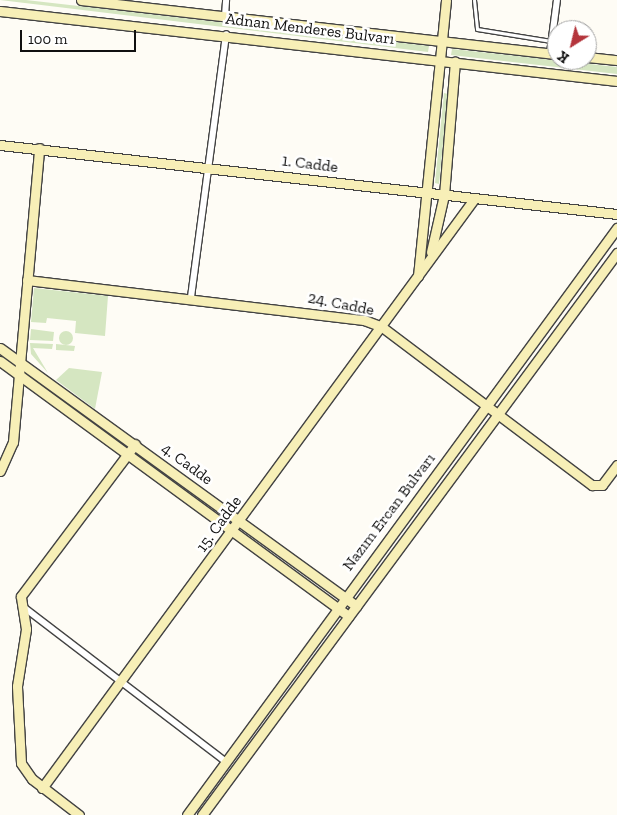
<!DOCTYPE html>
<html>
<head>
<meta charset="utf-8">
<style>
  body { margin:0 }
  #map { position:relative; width:617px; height:815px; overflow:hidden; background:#fefcf5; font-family:"Zilla Slab",serif }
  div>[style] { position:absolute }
  .green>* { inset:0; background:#d5e6c1 }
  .round { border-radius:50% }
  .roads { filter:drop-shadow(1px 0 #434343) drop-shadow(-1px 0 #434343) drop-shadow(0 1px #434343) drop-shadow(0 -1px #434343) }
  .lane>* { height:3px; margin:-1.5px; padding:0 1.5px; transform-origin:1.5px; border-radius:1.5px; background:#fff }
  .street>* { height:6px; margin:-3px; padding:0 3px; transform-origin:3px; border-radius:3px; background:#fff }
  .secondary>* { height:9px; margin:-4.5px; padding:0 4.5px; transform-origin:4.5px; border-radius:4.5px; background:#f7efb7 }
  span { translate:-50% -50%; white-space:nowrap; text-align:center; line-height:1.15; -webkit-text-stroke:5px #fff; paint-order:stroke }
  .street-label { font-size:16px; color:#101010 }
  .north { position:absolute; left:547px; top:20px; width:50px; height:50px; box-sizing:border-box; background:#fff; border:1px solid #9f9f9f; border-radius:50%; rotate:216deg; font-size:14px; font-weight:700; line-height:20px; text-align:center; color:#101010 }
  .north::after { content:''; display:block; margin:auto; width:18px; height:22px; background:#b4353c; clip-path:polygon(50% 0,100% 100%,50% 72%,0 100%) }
  .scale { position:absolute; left:20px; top:30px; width:116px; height:22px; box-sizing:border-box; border:2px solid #101010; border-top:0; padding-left:6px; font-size:15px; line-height:18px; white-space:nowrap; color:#101010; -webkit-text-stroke:4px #fff; paint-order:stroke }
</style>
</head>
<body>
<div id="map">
  <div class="green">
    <div style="clip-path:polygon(0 0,26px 0,429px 46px,428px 52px)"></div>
    <div style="clip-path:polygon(452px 49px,617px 67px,617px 74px,451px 55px)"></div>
    <div style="clip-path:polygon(444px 93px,448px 94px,439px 184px,435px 183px)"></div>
    <div style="clip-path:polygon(34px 288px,108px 296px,105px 336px,75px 333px,76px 321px,47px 318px,46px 323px,31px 322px)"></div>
    <div style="clip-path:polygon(31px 329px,54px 332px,53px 341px,30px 340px)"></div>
    <div class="round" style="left:59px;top:331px;width:14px;height:14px"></div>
    <div style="clip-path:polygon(30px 343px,53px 344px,52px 349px,33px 348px,48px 373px,31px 354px)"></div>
    <div style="clip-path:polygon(56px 344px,75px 346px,74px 351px,56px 350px)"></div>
    <div style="clip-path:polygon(69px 368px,102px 372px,95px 409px,56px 380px)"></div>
  </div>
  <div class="roads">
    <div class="lane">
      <div style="left:474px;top:0;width:29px;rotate:84deg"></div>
      <div style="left:477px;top:29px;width:75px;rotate:9.2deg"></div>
    </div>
    <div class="street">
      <div style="left:225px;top:16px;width:16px;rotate:-86deg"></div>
      <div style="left:550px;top:53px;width:53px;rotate:-82.5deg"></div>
      <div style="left:191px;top:297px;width:265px;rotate:-82.4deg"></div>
      <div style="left:22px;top:606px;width:255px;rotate:37.4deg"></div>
    </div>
    <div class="secondary">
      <div style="left:81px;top:0;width:479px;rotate:6.5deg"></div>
      <div style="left:0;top:11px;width:621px;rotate:6.47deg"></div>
      <div style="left:587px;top:57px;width:30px;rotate:6deg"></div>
      <div style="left:0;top:145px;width:621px;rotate:6.38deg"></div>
      <div style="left:431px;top:252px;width:58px;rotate:-77.2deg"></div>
      <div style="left:444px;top:195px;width:134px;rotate:-85.3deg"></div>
      <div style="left:418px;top:276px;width:277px;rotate:-84.2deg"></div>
      <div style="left:27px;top:280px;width:339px;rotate:6.8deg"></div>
      <div style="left:364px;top:320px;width:19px;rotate:21deg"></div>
      <div style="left:382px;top:327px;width:263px;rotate:37deg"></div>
      <div style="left:592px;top:485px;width:10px"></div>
      <div style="left:602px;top:485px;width:25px;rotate:-53deg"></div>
      <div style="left:0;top:348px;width:440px;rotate:35.9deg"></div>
      <div style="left:0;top:361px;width:432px;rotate:36.2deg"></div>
      <div style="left:0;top:471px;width:32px;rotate:-66deg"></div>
      <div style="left:13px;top:442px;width:295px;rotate:-84.9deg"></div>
      <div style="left:42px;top:788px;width:730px;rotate:-53.74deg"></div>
      <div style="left:79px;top:815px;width:59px;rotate:-142.5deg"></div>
      <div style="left:32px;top:779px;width:19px;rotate:-125deg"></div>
      <div style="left:21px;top:763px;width:77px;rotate:-93deg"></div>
      <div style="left:17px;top:686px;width:58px;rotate:-81deg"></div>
      <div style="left:26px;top:629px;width:33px;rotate:-99deg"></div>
      <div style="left:21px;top:596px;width:190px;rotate:-53.1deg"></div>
      <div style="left:187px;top:815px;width:728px;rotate:-53.78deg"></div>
      <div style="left:202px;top:815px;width:699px;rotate:-53.56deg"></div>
    </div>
  </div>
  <div class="street-label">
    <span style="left:310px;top:29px;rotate:7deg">Adnan Menderes Bulvarı</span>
    <span style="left:310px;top:164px;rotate:7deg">1. Cadde</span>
    <span style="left:341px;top:304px;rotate:11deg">24. Cadde</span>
    <span style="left:187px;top:464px;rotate:36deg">4. Cadde</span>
    <span style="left:389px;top:512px;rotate:-53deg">Nazım Ercan Bulvarı</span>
    <span style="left:219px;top:524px;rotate:-54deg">15. Cadde</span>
  </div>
  <div class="north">K</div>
  <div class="scale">100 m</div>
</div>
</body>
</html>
